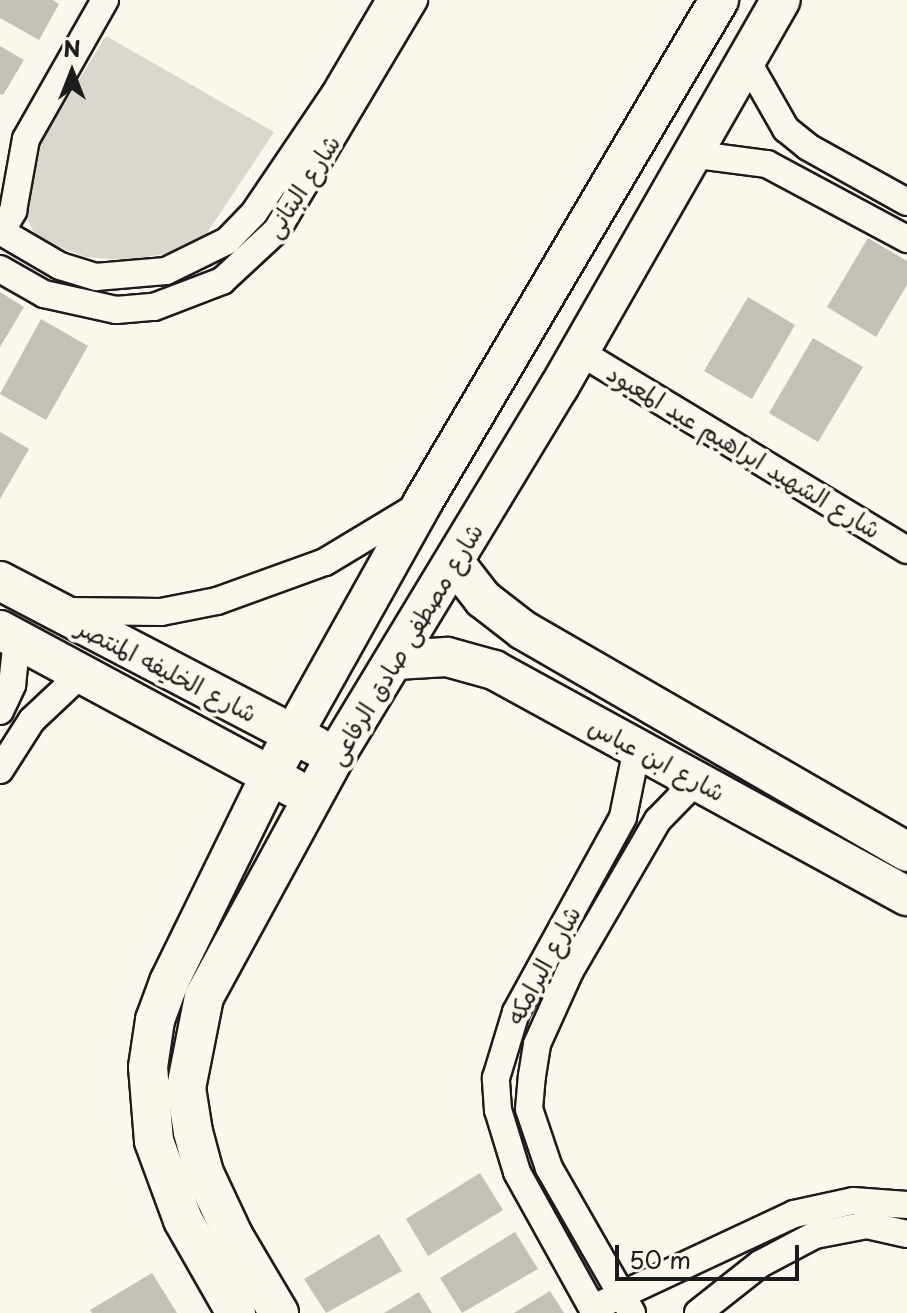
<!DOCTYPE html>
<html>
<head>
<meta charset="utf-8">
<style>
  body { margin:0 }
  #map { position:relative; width:907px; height:1313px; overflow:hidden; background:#fbf7ec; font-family:"Playpen Sans","Playpen Sans Arabic",sans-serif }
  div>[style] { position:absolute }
  .green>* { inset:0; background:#dad7ce }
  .building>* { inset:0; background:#c3c0b8 }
  .roads { filter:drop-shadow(2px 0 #1c1c1c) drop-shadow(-2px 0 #1c1c1c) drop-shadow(0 2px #1c1c1c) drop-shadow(0 -2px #1c1c1c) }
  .street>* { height:26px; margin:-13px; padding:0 13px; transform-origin:13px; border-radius:13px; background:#fbf7ec }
  .secondary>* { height:38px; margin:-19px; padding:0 19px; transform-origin:19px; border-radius:19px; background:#fbf7ec }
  span { translate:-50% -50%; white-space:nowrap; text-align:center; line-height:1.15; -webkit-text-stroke:8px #fbf7ec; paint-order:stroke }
  .street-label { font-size:24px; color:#1c1c1c }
  .north { position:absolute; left:32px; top:32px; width:80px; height:80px; -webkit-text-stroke:6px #fbf7ec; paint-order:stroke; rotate:0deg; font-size:22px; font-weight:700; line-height:32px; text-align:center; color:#1c1c1c }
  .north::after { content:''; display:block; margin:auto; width:28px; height:36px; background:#1c1c1c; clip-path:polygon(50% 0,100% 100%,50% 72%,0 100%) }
  .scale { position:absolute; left:615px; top:1245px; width:184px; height:36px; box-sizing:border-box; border:4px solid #1c1c1c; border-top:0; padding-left:10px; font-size:24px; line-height:28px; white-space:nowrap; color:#1c1c1c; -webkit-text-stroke:6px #fbf7ec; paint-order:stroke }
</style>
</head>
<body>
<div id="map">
  <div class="green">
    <div style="clip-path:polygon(106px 36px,274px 132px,203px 239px,165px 254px,125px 260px,85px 257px,37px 238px,23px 212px,33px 154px)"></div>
  </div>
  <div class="building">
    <div style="clip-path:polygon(0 0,53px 0,59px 4px,39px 40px,0 18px)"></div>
    <div style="clip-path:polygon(0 46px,24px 60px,3px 95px,0 94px)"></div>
    <div style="clip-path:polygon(868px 238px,907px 261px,907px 285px,876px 337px,827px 307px)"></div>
    <div style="clip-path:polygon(0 292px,24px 307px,0 347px)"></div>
    <div style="clip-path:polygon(748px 297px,795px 325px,752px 399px,704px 371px)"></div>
    <div style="clip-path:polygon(41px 319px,88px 346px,46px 420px,0 394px)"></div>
    <div style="clip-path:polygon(813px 338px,863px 367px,818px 442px,769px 413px)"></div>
    <div style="clip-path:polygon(0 432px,29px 449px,0 499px)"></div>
    <div style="clip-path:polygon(480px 1173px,503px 1210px,428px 1256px,406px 1219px)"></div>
    <div style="clip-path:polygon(515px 1232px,538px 1269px,462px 1313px,440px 1278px)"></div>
    <div style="clip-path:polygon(379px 1234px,402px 1271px,326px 1313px,304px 1279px)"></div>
    <div style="clip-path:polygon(152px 1273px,177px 1313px,92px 1313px,90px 1310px)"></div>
    <div style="clip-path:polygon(550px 1291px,564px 1313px,514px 1313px)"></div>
    <div style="clip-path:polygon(419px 1292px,432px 1313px,384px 1313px)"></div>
  </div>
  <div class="roads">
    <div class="street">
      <div style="left:746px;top:59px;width:81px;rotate:60.3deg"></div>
      <div style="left:786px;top:129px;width:28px;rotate:39deg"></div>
      <div style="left:808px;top:147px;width:113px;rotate:29.1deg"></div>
      <div style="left:690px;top:154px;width:78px;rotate:7.4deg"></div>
      <div style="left:767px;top:164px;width:159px;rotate:28.2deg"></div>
      <div style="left:0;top:231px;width:69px;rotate:30.3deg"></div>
      <div style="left:60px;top:266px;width:38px;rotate:17deg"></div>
      <div style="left:96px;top:277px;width:70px;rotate:-4.9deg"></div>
      <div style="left:166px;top:271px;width:68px;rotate:-26.2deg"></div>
      <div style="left:227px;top:241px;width:39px;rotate:-46deg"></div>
      <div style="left:254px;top:213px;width:143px;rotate:-55.9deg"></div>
      <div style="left:334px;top:95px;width:110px;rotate:-59.5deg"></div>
      <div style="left:0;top:233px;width:26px;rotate:-59deg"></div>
      <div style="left:13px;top:211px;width:73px;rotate:-79.8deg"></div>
      <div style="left:26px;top:139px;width:160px;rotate:-60.4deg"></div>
      <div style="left:0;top:269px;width:51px;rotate:29.6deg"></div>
      <div style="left:44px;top:294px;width:74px;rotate:12.5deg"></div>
      <div style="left:116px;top:310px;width:38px;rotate:-5deg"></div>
      <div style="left:154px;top:307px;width:73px;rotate:-20.9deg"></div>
      <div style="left:222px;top:281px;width:75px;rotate:-42.8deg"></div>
      <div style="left:277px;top:230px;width:268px;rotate:-59.2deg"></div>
      <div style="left:580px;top:352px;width:382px;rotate:31.2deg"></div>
      <div style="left:67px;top:611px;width:94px;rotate:0.6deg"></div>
      <div style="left:161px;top:612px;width:57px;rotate:-11.1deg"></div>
      <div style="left:217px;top:601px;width:115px;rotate:-19.9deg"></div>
      <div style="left:325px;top:562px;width:106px;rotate:-31.1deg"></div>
      <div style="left:0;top:711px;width:29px;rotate:-65deg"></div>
      <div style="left:12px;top:685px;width:46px;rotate:-83.8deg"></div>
      <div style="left:0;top:770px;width:59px;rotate:-57.4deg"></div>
      <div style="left:32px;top:720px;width:67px;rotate:-43.2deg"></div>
      <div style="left:604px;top:1303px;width:210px;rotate:-25.1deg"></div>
      <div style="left:794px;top:1214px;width:60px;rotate:-12.4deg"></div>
      <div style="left:853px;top:1201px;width:54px;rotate:4.2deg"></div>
      <div style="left:595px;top:1313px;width:161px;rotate:-119deg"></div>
      <div style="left:517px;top:1172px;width:65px;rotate:-107deg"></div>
      <div style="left:498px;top:1110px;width:32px;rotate:-94deg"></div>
      <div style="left:496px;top:1078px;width:69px;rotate:-73.1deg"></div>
      <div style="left:516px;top:1012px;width:222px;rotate:-61.2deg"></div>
      <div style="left:623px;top:817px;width:70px;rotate:-78.5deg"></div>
      <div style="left:632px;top:1313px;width:167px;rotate:-119.8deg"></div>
      <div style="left:549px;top:1168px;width:62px;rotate:-108.7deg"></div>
      <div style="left:529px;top:1109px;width:33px;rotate:-85deg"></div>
      <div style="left:532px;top:1076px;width:32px;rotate:-81deg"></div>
      <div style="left:537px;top:1044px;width:80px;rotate:-65.7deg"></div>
      <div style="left:570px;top:971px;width:175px;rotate:-59.8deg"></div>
      <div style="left:658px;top:820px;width:56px;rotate:-45.7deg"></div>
      <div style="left:698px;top:1313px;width:79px;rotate:-38.3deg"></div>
      <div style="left:760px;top:1264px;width:62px;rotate:-27.8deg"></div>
      <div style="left:815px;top:1235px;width:53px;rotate:-10.9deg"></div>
      <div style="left:867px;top:1225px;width:41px;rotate:12.7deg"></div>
    </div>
    <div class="secondary">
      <div style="left:455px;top:563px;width:46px;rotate:52.1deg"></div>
      <div style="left:483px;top:599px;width:51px;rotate:37.8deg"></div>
      <div style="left:523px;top:630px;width:444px;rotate:30deg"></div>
      <div style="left:0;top:581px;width:356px;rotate:27.6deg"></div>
      <div style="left:0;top:630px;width:333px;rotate:28.3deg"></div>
      <div style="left:396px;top:660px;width:51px;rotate:-3.4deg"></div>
      <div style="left:447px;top:657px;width:49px;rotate:15.5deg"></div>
      <div style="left:494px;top:670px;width:471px;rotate:28.7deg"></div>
      <div style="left:236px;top:1313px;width:107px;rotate:-119.7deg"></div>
      <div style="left:183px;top:1220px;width:84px;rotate:-110.2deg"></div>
      <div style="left:154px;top:1141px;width:74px;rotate:-94.6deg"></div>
      <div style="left:148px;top:1067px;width:48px;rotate:-81.5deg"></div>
      <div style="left:155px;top:1020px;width:40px;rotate:-69.8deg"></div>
      <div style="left:169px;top:982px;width:229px;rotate:-63.9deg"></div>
      <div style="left:270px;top:776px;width:314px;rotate:-60.8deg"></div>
      <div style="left:423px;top:502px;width:583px;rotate:-59.47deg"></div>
      <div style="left:279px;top:1313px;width:88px;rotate:-120.6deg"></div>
      <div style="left:234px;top:1237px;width:71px;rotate:-115.1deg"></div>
      <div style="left:204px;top:1173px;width:42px;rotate:-105deg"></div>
      <div style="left:193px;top:1132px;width:45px;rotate:-99deg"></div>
      <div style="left:186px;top:1088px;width:93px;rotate:-78.8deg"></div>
      <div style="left:204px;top:997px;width:276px;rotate:-61.4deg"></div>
      <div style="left:336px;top:755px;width:430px;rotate:-58.8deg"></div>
      <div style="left:559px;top:387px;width:446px;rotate:-60.2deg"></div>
    </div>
  </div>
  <div class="street-label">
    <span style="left:302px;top:186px;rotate:-57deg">شارع البتانى</span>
    <span style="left:744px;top:451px;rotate:31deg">شارع الشهيد ابراهيم عبد المعبود</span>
    <span style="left:405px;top:644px;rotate:-59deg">شارع مصطفى صادق الرفاعى</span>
    <span style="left:167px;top:670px;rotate:27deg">شارع الخليفه المنتصر</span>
    <span style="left:657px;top:759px;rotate:28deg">شارع ابن عباس</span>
    <span style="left:543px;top:965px;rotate:-62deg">شارع البرامكه</span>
  </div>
  <div class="north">N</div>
  <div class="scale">50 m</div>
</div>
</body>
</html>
